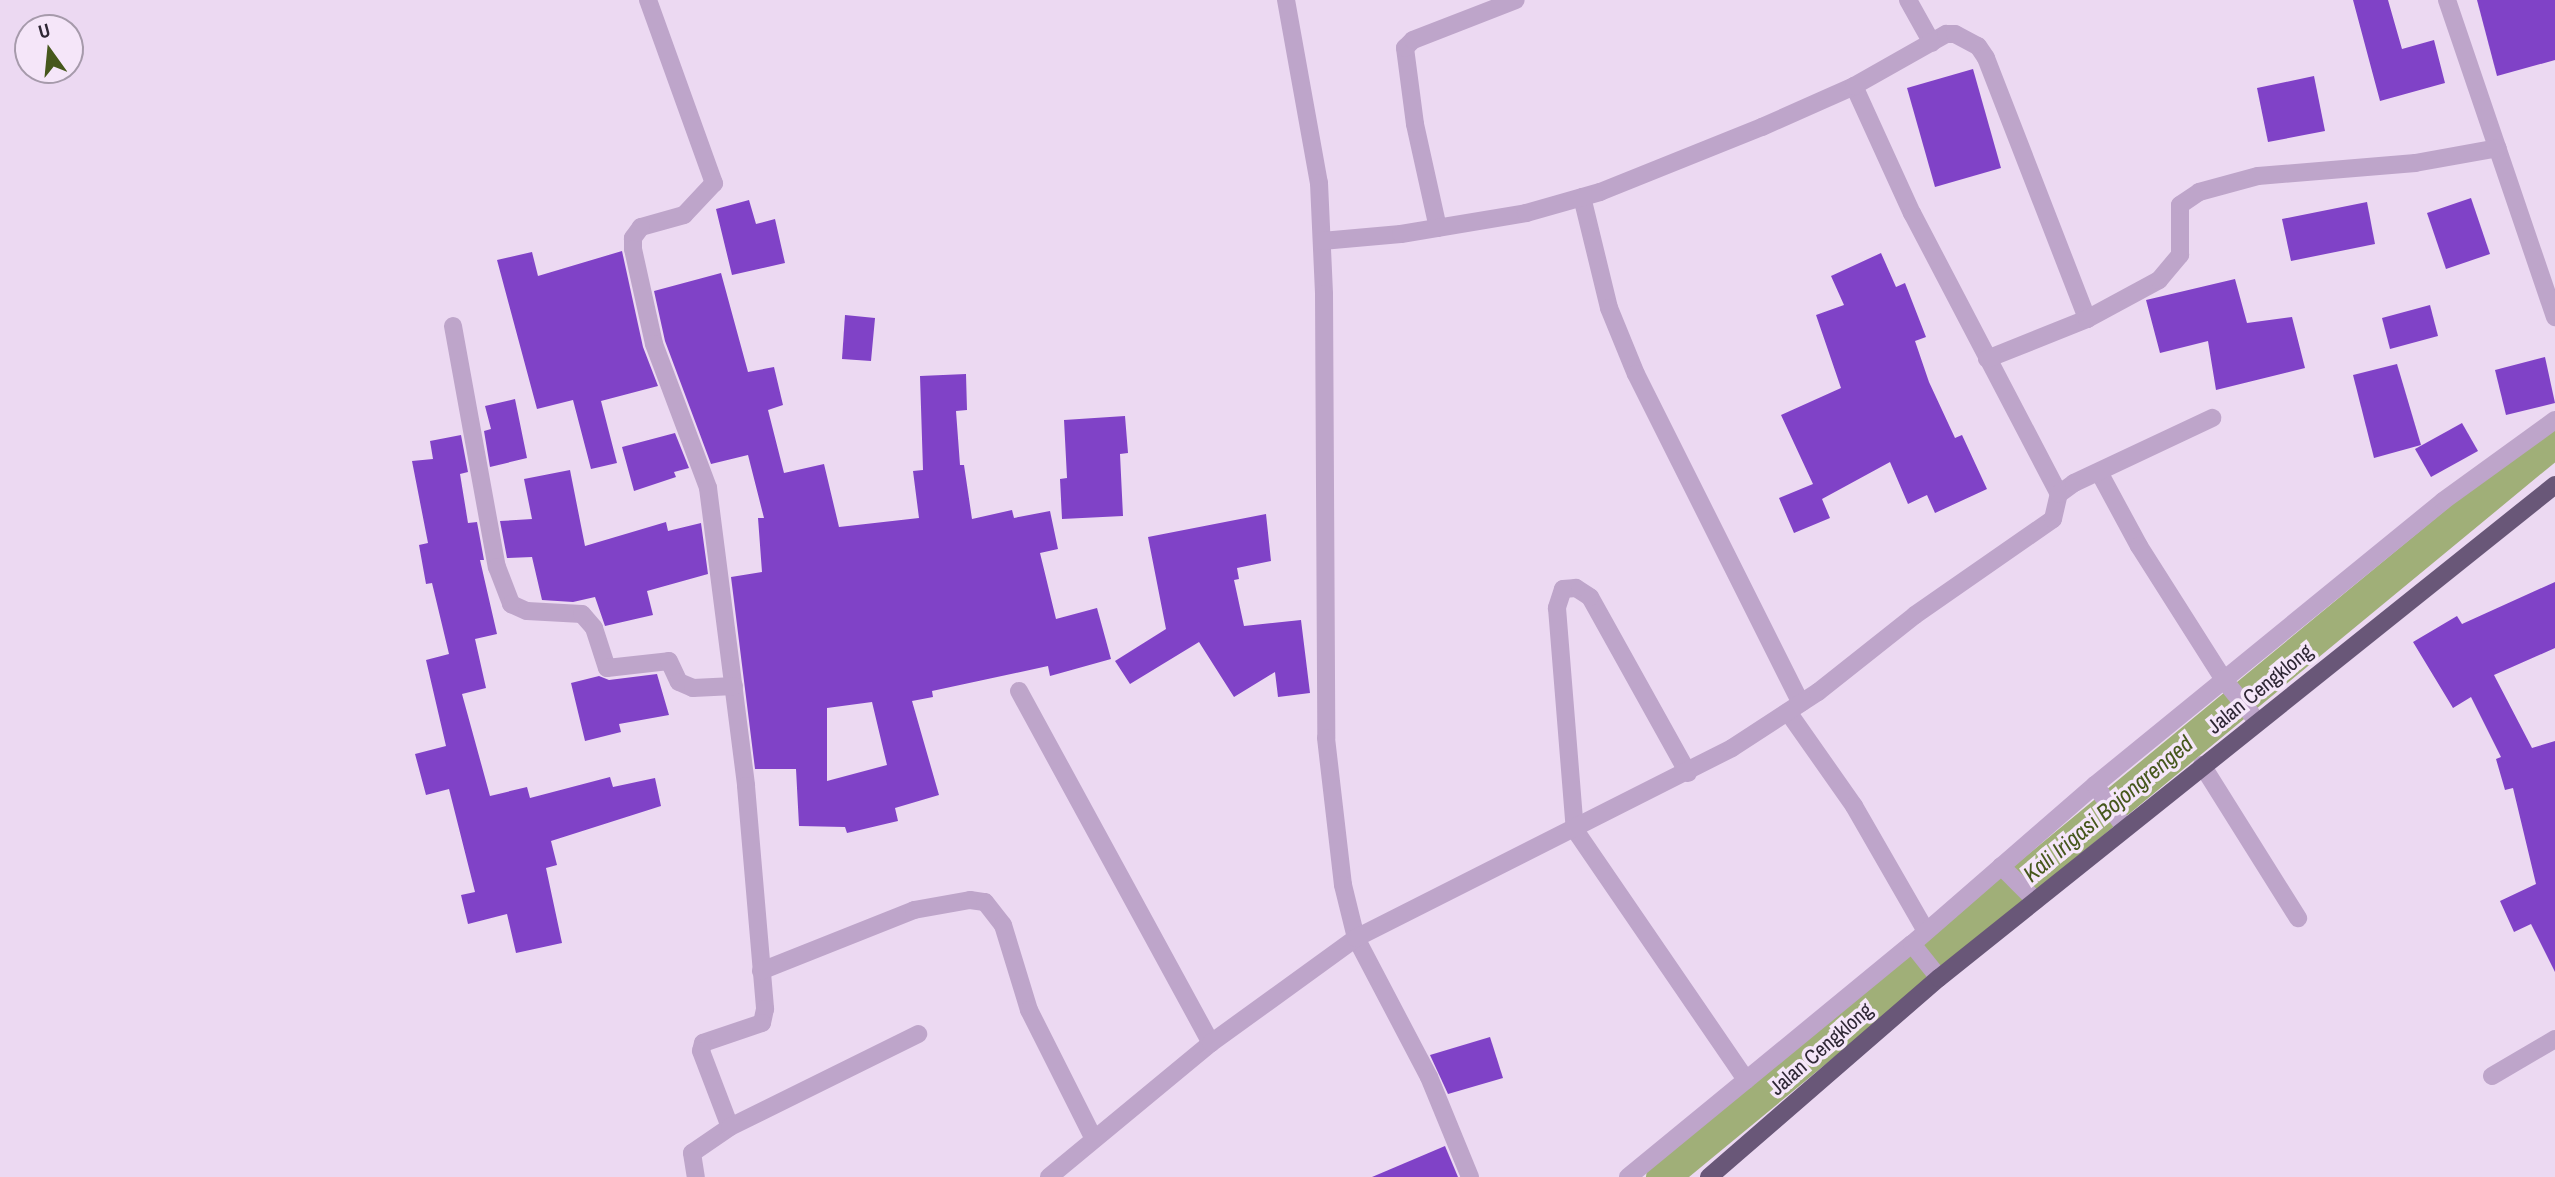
<!DOCTYPE html>
<html>
<head>
<meta charset="utf-8">
<style>
  body { margin:0 }
  #map { position:relative; width:2555px; height:1177px; overflow:hidden; background:#ecd9f2; font-family:"Archivo Narrow",sans-serif }
  div>[style] { position:absolute }
  .canal>* { height:33px; margin:-16.5px; padding:0 16.5px; transform-origin:16.5px; border-radius:16.5px; background:#a0af78 }
  .building>* { inset:0; background:#8042c7 }
  .minor>* { height:18px; margin:-9px; padding:0 9px; transform-origin:9px; border-radius:9px; background:#bea5ca }
  .major>* { height:18px; margin:-9px; padding:0 9px; transform-origin:9px; border-radius:9px; background:#695778 }
  span { translate:-50% -50%; white-space:nowrap; text-align:center; line-height:1.15; -webkit-text-stroke:7px #f5e6f9; paint-order:stroke }
  .street-label { font-size:21px; color:#2f2735 }
  .water-label { font-size:23px; color:#46571c; font-style:italic }
  .north { position:absolute; left:14px; top:14px; width:70px; height:70px; box-sizing:border-box; background:#f5e6f9; border:2px solid #a69aab; border-radius:50%; rotate:345deg; font-size:19px; font-weight:700; line-height:28px; text-align:center; color:#2f2735 }
  .north::after { content:''; display:block; margin:auto; width:24px; height:32px; background:#46571c; clip-path:polygon(50% 0,100% 100%,50% 72%,0 100%) }
</style>
</head>
<body>
<div id="map">
  <div class="canal">
    <div style="left:1662px;top:1177px;width:1158px;rotate:-39.53deg"></div>
  </div>
  <div class="building">
    <div style="clip-path:polygon(2353px 0,2388px 0,2402px 49px,2434px 40px,2445px 83px,2380px 101px)"></div>
    <div style="clip-path:polygon(2477px 0,2555px 0,2555px 60px,2497px 76px)"></div>
    <div style="clip-path:polygon(1973px 69px,2001px 168px,1935px 187px,1907px 88px)"></div>
    <div style="clip-path:polygon(2314px 76px,2325px 131px,2268px 142px,2257px 88px)"></div>
    <div style="clip-path:polygon(2471px 198px,2490px 254px,2446px 269px,2427px 213px)"></div>
    <div style="clip-path:polygon(749px 200px,756px 224px,775px 219px,785px 263px,732px 275px,716px 209px)"></div>
    <div style="clip-path:polygon(2367px 202px,2375px 244px,2291px 261px,2282px 219px)"></div>
    <div style="clip-path:polygon(622px 251px,643px 347px,658px 386px,601px 401px,617px 463px,591px 469px,573px 400px,537px 409px,497px 260px,532px 252px,538px 276px)"></div>
    <div style="clip-path:polygon(1881px 253px,1896px 287px,1905px 283px,1926px 337px,1915px 341px,1929px 382px,1955px 438px,1962px 435px,1987px 489px,1935px 513px,1927px 495px,1908px 504px,1890px 462px,1822px 499px,1830px 518px,1794px 533px,1779px 498px,1813px 484px,1781px 415px,1841px 388px,1816px 315px,1844px 305px,1831px 276px)"></div>
    <div style="clip-path:polygon(evenodd,721px 273px,748px 372px,774px 367px,783px 405px,768px 410px,784px 473px,824px 464px,839px 527px,919px 518px,913px 471px,923px 470px,920px 376px,966px 374px,967px 410px,956px 411px,960px 465px,964px 465px,972px 519px,1012px 510px,1014px 518px,1050px 511px,1058px 549px,1040px 553px,1056px 619px,1097px 608px,1111px 659px,1050px 676px,1048px 666px,932px 691px,933px 697px,912px 701px,939px 795px,895px 808px,898px 821px,847px 833px,845px 827px,799px 826px,796px 769px,755px 769px,731px 577px,762px 572px,758px 518px,764px 518px,748px 455px,711px 464px,665px 341px,654px 291px,721px 273px,872px 702px,887px 765px,827px 781px,827px 708px,872px 702px)"></div>
    <div style="clip-path:polygon(2235px 279px,2247px 323px,2292px 317px,2305px 368px,2216px 390px,2208px 341px,2160px 353px,2146px 300px)"></div>
    <div style="clip-path:polygon(2430px 305px,2438px 336px,2390px 349px,2382px 318px)"></div>
    <div style="clip-path:polygon(845px 315px,875px 318px,871px 361px,842px 359px)"></div>
    <div style="clip-path:polygon(2545px 357px,2555px 403px,2506px 415px,2495px 370px)"></div>
    <div style="clip-path:polygon(2397px 364px,2421px 445px,2374px 458px,2353px 375px)"></div>
    <div style="clip-path:polygon(515px 399px,527px 458px,490px 467px,484px 431px,491px 429px,485px 406px)"></div>
    <div style="clip-path:polygon(1125px 416px,1128px 453px,1120px 454px,1123px 516px,1062px 519px,1060px 479px,1067px 478px,1064px 420px)"></div>
    <div style="clip-path:polygon(2462px 423px,2478px 451px,2431px 477px,2415px 449px)"></div>
    <div style="clip-path:polygon(675px 433px,689px 468px,674px 472px,676px 477px,634px 491px,622px 447px)"></div>
    <div style="clip-path:polygon(461px 435px,468px 472px,460px 474px,468px 523px,477px 522px,484px 560px,480px 560px,497px 634px,475px 639px,486px 688px,462px 694px,490px 796px,527px 787px,530px 798px,610px 777px,613px 787px,655px 778px,661px 806px,551px 841px,557px 865px,546px 868px,562px 943px,516px 953px,507px 914px,468px 924px,461px 895px,475px 892px,449px 789px,426px 795px,415px 754px,446px 746px,426px 660px,449px 654px,432px 583px,426px 584px,419px 545px,428px 543px,412px 461px,433px 459px,430px 441px)"></div>
    <div style="clip-path:polygon(570px 470px,585px 546px,666px 522px,668px 531px,701px 523px,708px 574px,647px 591px,653px 615px,605px 626px,595px 597px,573px 602px,542px 600px,532px 557px,507px 558px,500px 521px,532px 519px,524px 479px)"></div>
    <div style="clip-path:polygon(1266px 514px,1271px 561px,1237px 568px,1239px 579px,1234px 580px,1244px 626px,1301px 620px,1310px 693px,1278px 697px,1275px 672px,1234px 697px,1199px 642px,1130px 684px,1115px 661px,1166px 629px,1148px 537px)"></div>
    <div style="clip-path:polygon(2555px 582px,2555px 648px,2494px 675px,2532px 748px,2555px 741px,2555px 972px,2531px 924px,2514px 932px,2500px 901px,2536px 884px,2513px 788px,2505px 790px,2496px 759px,2501px 757px,2471px 697px,2453px 708px,2413px 642px,2457px 616px,2462px 624px)"></div>
    <div style="clip-path:polygon(657px 674px,669px 715px,619px 724px,621px 732px,585px 741px,571px 683px,599px 676px,609px 680px)"></div>
    <div style="clip-path:polygon(1490px 1037px,1503px 1078px,1448px 1094px,1430px 1055px)"></div>
    <div style="clip-path:polygon(1445px 1146px,1458px 1177px,1372px 1177px)"></div>
  </div>
  <div class="minor">
    <div style="left:648px;top:0;width:195px;rotate:70.2deg"></div>
    <div style="left:714px;top:183px;width:44px;rotate:133.2deg"></div>
    <div style="left:684px;top:215px;width:45px;rotate:164.4deg"></div>
    <div style="left:641px;top:227px;width:14px;rotate:126deg"></div>
    <div style="left:633px;top:238px;width:11px;rotate:90deg"></div>
    <div style="left:633px;top:249px;width:97px;rotate:77.5deg"></div>
    <div style="left:654px;top:344px;width:154px;rotate:69.4deg"></div>
    <div style="left:708px;top:488px;width:300px;rotate:82.7deg"></div>
    <div style="left:746px;top:786px;width:224px;rotate:85.1deg"></div>
    <div style="left:765px;top:1009px;width:14px;rotate:102deg"></div>
    <div style="left:762px;top:1023px;width:62px;rotate:161.3deg"></div>
    <div style="left:703px;top:1043px;width:8px;rotate:104deg"></div>
    <div style="left:701px;top:1051px;width:81px;rotate:69.1deg"></div>
    <div style="left:730px;top:1127px;width:46px;rotate:145.6deg"></div>
    <div style="left:692px;top:1153px;width:24px;rotate:81deg"></div>
    <div style="left:1286px;top:0;width:186px;rotate:79.8deg"></div>
    <div style="left:1319px;top:183px;width:111px;rotate:87.4deg"></div>
    <div style="left:1324px;top:294px;width:444px;rotate:89.7deg"></div>
    <div style="left:1326px;top:738px;width:148px;rotate:83.4deg"></div>
    <div style="left:1343px;top:885px;width:55px;rotate:76.2deg"></div>
    <div style="left:1356px;top:938px;width:157px;rotate:62.3deg"></div>
    <div style="left:1429px;top:1077px;width:108px;rotate:67.7deg"></div>
    <div style="left:1908px;top:0;width:49px;rotate:60.8deg"></div>
    <div style="left:2447px;top:0;width:335px;rotate:71.2deg"></div>
    <div style="left:1854px;top:86px;width:140px;rotate:65.5deg"></div>
    <div style="left:1912px;top:213px;width:317px;rotate:62.4deg"></div>
    <div style="left:1582px;top:197px;width:114px;rotate:76.3deg"></div>
    <div style="left:1609px;top:308px;width:71px;rotate:67.8deg"></div>
    <div style="left:1636px;top:374px;width:368px;rotate:63.4deg"></div>
    <div style="left:1438px;top:228px;width:107px;rotate:-102.5deg"></div>
    <div style="left:1415px;top:124px;width:77px;rotate:-97.5deg"></div>
    <div style="left:1405px;top:48px;width:11px;rotate:-45deg"></div>
    <div style="left:1413px;top:40px;width:110px;rotate:-21.2deg"></div>
    <div style="left:1322px;top:241px;width:79px;rotate:-5.1deg"></div>
    <div style="left:1401px;top:234px;width:127px;rotate:-9.5deg"></div>
    <div style="left:1526px;top:213px;width:77px;rotate:-15.8deg"></div>
    <div style="left:1600px;top:192px;width:175px;rotate:-21.9deg"></div>
    <div style="left:1762px;top:127px;width:101px;rotate:-24deg"></div>
    <div style="left:1854px;top:86px;width:106px;rotate:-29.5deg"></div>
    <div style="left:1946px;top:34px;width:9px"></div>
    <div style="left:1955px;top:34px;width:26px;rotate:28deg"></div>
    <div style="left:1978px;top:46px;width:14px;rotate:56deg"></div>
    <div style="left:1986px;top:58px;width:280px;rotate:68.8deg"></div>
    <div style="left:453px;top:326px;width:245px;rotate:79.7deg"></div>
    <div style="left:497px;top:567px;width:40px;rotate:69deg"></div>
    <div style="left:511px;top:604px;width:17px;rotate:24deg"></div>
    <div style="left:527px;top:611px;width:55px;rotate:3.1deg"></div>
    <div style="left:582px;top:614px;width:18px;rotate:49deg"></div>
    <div style="left:594px;top:628px;width:42px;rotate:72deg"></div>
    <div style="left:607px;top:668px;width:62px;rotate:-6.4deg"></div>
    <div style="left:669px;top:661px;width:23px;rotate:65deg"></div>
    <div style="left:679px;top:682px;width:15px;rotate:23deg"></div>
    <div style="left:693px;top:688px;width:41px;rotate:-2.8deg"></div>
    <div style="left:1987px;top:359px;width:108px;rotate:-21.8deg"></div>
    <div style="left:2087px;top:319px;width:82px;rotate:-28.4deg"></div>
    <div style="left:2159px;top:280px;width:33px;rotate:-50deg"></div>
    <div style="left:2180px;top:255px;width:50px;rotate:-90deg"></div>
    <div style="left:2180px;top:205px;width:23px;rotate:-34deg"></div>
    <div style="left:2199px;top:192px;width:61px;rotate:-15.2deg"></div>
    <div style="left:2258px;top:176px;width:158px;rotate:-4.7deg"></div>
    <div style="left:2415px;top:163px;width:84px;rotate:-10.2deg"></div>
    <div style="left:2099px;top:472px;width:84px;rotate:61.6deg"></div>
    <div style="left:2139px;top:546px;width:159px;rotate:57.6deg"></div>
    <div style="left:2224px;top:680px;width:53px;rotate:51.2deg"></div>
    <div style="left:1019px;top:691px;width:401px;rotate:61.4deg"></div>
    <div style="left:1788px;top:712px;width:115px;rotate:54.9deg"></div>
    <div style="left:1854px;top:806px;width:144px;rotate:60.1deg"></div>
    <div style="left:2202px;top:765px;width:181px;rotate:57.9deg"></div>
    <div style="left:1688px;top:773px;width:201px;rotate:-119.1deg"></div>
    <div style="left:1590px;top:597px;width:17px;rotate:-147deg"></div>
    <div style="left:1576px;top:588px;width:13px;rotate:176deg"></div>
    <div style="left:1563px;top:589px;width:20px;rotate:108deg"></div>
    <div style="left:1557px;top:608px;width:223px;rotate:85.4deg"></div>
    <div style="left:1575px;top:830px;width:303px;rotate:55.6deg"></div>
    <div style="left:2095px;top:785px;width:52px;rotate:55.1deg"></div>
    <div style="left:2001px;top:866px;width:49px;rotate:45deg"></div>
    <div style="left:1912px;top:944px;width:43px;rotate:51.5deg"></div>
    <div style="left:761px;top:971px;width:165px;rotate:-21.7deg"></div>
    <div style="left:914px;top:910px;width:57px;rotate:-10.1deg"></div>
    <div style="left:970px;top:900px;width:15px;rotate:8deg"></div>
    <div style="left:985px;top:902px;width:29px;rotate:52deg"></div>
    <div style="left:1003px;top:925px;width:89px;rotate:73deg"></div>
    <div style="left:1029px;top:1010px;width:144px;rotate:63.3deg"></div>
    <div style="left:2492px;top:1076px;width:73px;rotate:-30.4deg"></div>
    <div style="left:730px;top:1127px;width:210px;rotate:-26.3deg"></div>
    <div style="left:1049px;top:1177px;width:210px;rotate:-39.6deg"></div>
    <div style="left:1211px;top:1043px;width:179px;rotate:-35.9deg"></div>
    <div style="left:1356px;top:938px;width:421px;rotate:-26.8deg"></div>
    <div style="left:1732px;top:748px;width:103px;rotate:-33.1deg"></div>
    <div style="left:1818px;top:692px;width:124px;rotate:-38.4deg"></div>
    <div style="left:1915px;top:615px;width:168px;rotate:-34.8deg"></div>
    <div style="left:2053px;top:519px;width:26px;rotate:-77deg"></div>
    <div style="left:2059px;top:494px;width:19px;rotate:-36deg"></div>
    <div style="left:2074px;top:483px;width:153px;rotate:-25.2deg"></div>
    <div style="left:1628px;top:1177px;width:367px;rotate:-39.4deg"></div>
    <div style="left:1912px;top:944px;width:242px;rotate:-41deg"></div>
    <div style="left:2095px;top:785px;width:449px;rotate:-39.2deg"></div>
    <div style="left:2443px;top:501px;width:138px;rotate:-35.9deg"></div>
  </div>
  <div class="major">
    <div style="left:1709px;top:1177px;width:304px;rotate:-40.9deg"></div>
    <div style="left:1939px;top:978px;width:789px;rotate:-38.67deg"></div>
  </div>
  <div class="street-label">
    <span style="left:2260px;top:689px;rotate:-39deg">Jalan Cengklong</span>
    <span style="left:1821px;top:1049px;rotate:-41deg">Jalan Cengklong</span>
  </div>
  <div class="water-label">
    <span style="left:2108px;top:809px;rotate:-40deg">Kali Irigasi Bojongrenged</span>
  </div>
  <div class="north">U</div>
</div>
</body>
</html>
